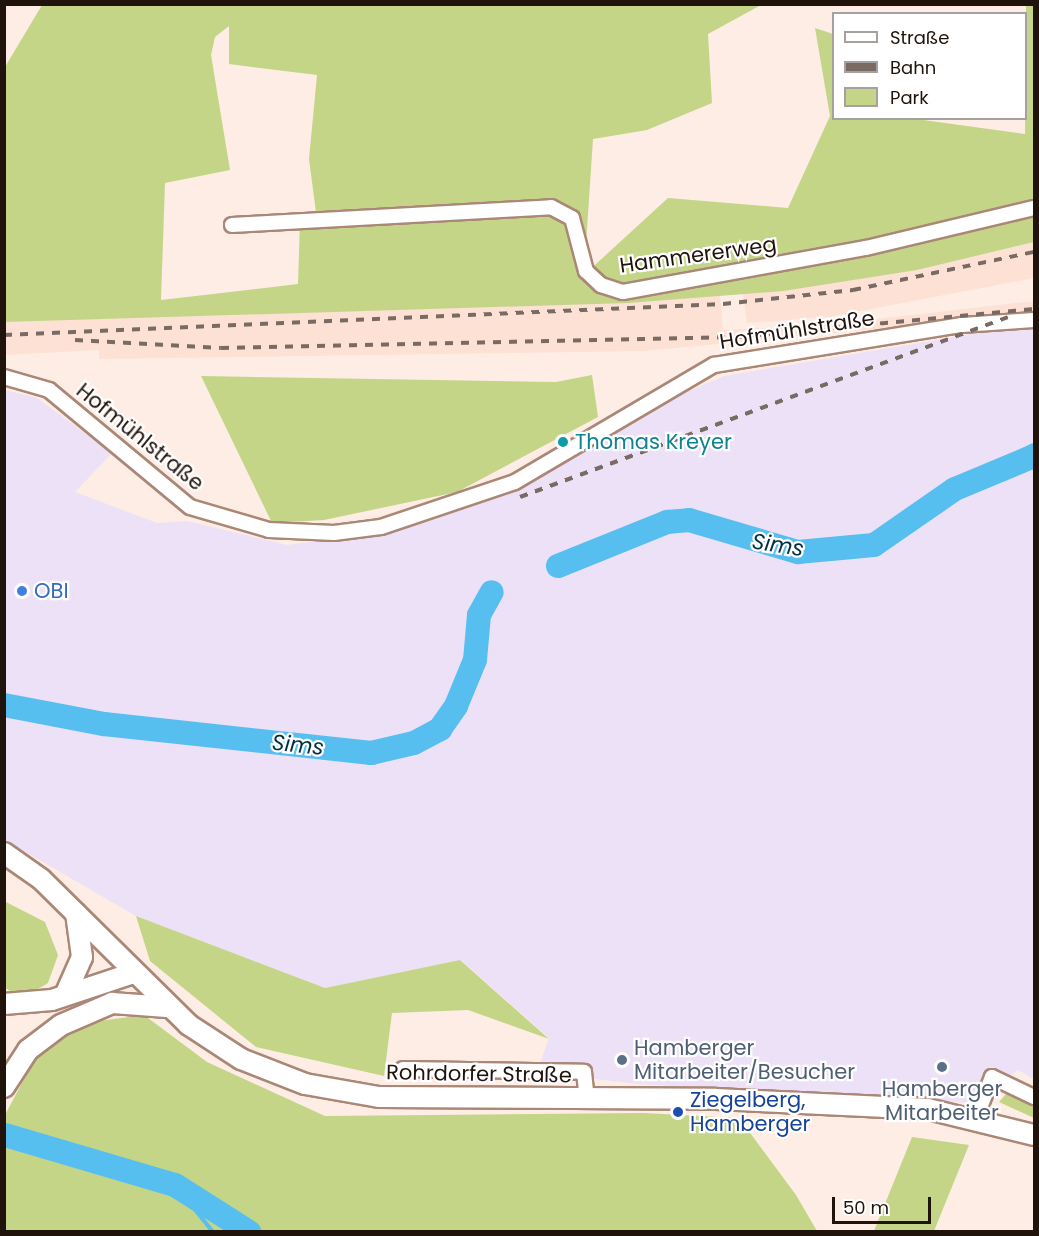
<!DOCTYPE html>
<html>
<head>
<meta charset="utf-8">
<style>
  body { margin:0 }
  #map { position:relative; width:1039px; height:1236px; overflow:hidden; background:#fdede5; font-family:Poppins,sans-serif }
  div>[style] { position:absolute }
  .built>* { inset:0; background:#fde1d4 }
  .industrial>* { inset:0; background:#ece1f6 }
  .green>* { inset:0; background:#c4d588 }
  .stream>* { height:4px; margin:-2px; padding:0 2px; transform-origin:2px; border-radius:2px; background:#56bff0 }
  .canal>* { height:14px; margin:-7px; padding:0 7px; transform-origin:7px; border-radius:7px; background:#56bff0 }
  .river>* { height:24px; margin:-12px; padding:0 12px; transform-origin:12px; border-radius:12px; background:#56bff0 }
  .roads { filter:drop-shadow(2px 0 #aa8776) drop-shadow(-2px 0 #aa8776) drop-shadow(0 2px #aa8776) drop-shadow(0 -2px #aa8776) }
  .street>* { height:14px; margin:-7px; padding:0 7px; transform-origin:7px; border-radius:7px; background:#fff }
  .secondary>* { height:20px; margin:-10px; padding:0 10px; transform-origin:10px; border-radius:10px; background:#fff }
  .rail>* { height:4px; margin-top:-2px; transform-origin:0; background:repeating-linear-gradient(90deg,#796b64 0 8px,transparent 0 16px) }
  .dots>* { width:16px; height:16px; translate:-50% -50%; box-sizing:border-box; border:3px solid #fff; border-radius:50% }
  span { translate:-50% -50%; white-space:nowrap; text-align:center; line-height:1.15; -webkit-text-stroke:4.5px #fff; paint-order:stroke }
  .street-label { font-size:21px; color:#20130c }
  .culture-label { font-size:21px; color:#0d838f }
  .left { translate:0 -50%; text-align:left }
  .shop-label { font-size:21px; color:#366cbe }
  .service-label { font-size:21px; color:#4e5e75 }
  .transit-label { font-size:21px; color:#164399 }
  .water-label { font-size:22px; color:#002e42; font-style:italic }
  .frame { position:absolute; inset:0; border:6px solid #20130c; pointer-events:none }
  .legend { position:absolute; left:832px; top:12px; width:195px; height:108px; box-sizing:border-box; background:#fff; border:2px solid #a6a19e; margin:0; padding:8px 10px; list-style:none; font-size:18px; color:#20130c }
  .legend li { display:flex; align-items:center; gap:12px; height:30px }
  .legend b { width:30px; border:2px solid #a6a19e }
  .scale { position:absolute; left:832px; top:1197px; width:99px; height:27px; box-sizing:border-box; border:3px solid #20130c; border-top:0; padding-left:8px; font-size:18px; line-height:21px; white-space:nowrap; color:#20130c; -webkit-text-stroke:4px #fff; paint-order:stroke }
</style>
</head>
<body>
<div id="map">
  <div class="built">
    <div style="clip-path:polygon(1034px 242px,1034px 278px,829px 317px,747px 323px,743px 294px,917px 270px)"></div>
    <div style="clip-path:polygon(720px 295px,723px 330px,835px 324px,1034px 301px,1034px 314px,644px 351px,99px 359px,99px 350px,5px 355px,5px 322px)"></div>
  </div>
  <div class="industrial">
    <div style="clip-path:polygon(1034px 330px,1034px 1079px,1018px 1070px,974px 1103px,638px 1084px,537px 1072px,549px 1038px,461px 960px,325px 988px,136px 916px,5px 840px,5px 390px,37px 398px,112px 453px,75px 492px,157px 523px,187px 521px,287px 545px,391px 532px,520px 487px,645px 410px,724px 376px,989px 331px)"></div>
  </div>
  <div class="green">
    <div style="clip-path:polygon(evenodd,42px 5px,761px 5px,708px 34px,712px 103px,647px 130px,593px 139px,584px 275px,668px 198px,788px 208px,830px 116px,815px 28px,833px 34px,834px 118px,916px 119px,1025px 134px,1026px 5px,1034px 5px,1034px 203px,966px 221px,971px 231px,1034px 217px,1034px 242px,917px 270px,783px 291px,628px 303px,5px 322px,5px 67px,42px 5px,229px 26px,229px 64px,317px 75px,309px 159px,317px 220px,300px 221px,298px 284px,161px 300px,165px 183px,230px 170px,211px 55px,215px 37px,229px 26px)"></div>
    <div style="clip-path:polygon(592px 375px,598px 417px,457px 492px,324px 520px,272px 523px,201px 376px,556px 382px)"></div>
    <div style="clip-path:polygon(4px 901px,45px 922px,58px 955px,48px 983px,23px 998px,5px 988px)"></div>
    <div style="clip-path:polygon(136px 916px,325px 988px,460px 960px,549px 1039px,468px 1010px,392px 1013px,384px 1076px,256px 1047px,150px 961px)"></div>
    <div style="clip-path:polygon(144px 1015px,207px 1062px,325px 1116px,644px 1113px,739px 1118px,796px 1195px,817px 1231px,5px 1232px,5px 1115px,42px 1045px,91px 1022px)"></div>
    <div style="clip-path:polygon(1006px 1094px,1034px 1106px,1034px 1118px,999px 1102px)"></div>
    <div style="clip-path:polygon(912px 1137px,969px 1145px,934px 1231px,874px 1231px)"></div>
  </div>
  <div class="stream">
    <div style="left:175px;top:1185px;width:60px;rotate:51deg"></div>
  </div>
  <div class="canal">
    <div style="left:1021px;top:457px;width:15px;rotate:-28deg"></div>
  </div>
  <div class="river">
    <div style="left:558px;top:566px;width:118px;rotate:-22deg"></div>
    <div style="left:667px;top:522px;width:22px;rotate:-5deg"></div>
    <div style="left:689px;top:520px;width:114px;rotate:16.4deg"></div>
    <div style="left:798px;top:552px;width:76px;rotate:-5.3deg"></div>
    <div style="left:874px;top:545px;width:98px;rotate:-34.7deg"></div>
    <div style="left:955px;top:489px;width:86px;rotate:-22.7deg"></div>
    <div style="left:4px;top:705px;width:102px;rotate:10.8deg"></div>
    <div style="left:104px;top:724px;width:269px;rotate:6.2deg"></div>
    <div style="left:371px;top:753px;width:44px;rotate:-13.1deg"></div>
    <div style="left:414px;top:743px;width:30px;rotate:-28deg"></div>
    <div style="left:440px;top:729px;width:28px;rotate:-55deg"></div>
    <div style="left:456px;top:706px;width:50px;rotate:-67.6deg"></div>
    <div style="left:475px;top:660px;width:45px;rotate:-84.9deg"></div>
    <div style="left:479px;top:615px;width:26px;rotate:-61deg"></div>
    <div style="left:5px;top:1135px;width:177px;rotate:16.4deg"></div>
    <div style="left:175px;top:1185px;width:88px;rotate:32.4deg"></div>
  </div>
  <div class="roads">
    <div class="street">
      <div style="left:232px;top:225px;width:320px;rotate:-3.2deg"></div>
      <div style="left:551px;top:207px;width:24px;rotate:28deg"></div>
      <div style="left:572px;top:218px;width:55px;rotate:75.2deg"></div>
      <div style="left:586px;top:271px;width:21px;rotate:43deg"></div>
      <div style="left:601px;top:285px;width:23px;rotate:18deg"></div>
      <div style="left:623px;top:292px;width:247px;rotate:-10.3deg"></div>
      <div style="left:866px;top:248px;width:173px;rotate:-13.4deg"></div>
      <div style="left:4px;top:377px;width:47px;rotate:16.1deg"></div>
      <div style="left:49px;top:390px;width:183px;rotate:39.7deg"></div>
      <div style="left:190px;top:507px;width:82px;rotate:16.2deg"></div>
      <div style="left:269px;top:530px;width:65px;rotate:2.6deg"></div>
      <div style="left:334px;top:533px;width:47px;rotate:-7.3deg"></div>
      <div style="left:381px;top:527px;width:141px;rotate:-18.6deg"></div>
      <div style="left:515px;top:482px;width:231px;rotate:-30.5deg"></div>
      <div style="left:714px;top:365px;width:251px;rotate:-9.2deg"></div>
      <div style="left:962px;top:325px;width:72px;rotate:-4deg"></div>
      <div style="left:403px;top:1069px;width:181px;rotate:0.9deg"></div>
      <div style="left:584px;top:1072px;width:27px;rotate:84deg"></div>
      <div style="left:976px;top:1118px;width:44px;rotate:-68.7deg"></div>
      <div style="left:992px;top:1077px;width:47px;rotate:25.5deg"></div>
    </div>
    <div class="secondary">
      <div style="left:4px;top:853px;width:45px;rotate:35.1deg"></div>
      <div style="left:41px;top:879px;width:208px;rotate:44.6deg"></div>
      <div style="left:189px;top:1025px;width:62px;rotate:33.2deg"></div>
      <div style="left:241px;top:1059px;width:69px;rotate:21.3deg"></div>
      <div style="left:305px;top:1084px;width:75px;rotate:10deg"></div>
      <div style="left:379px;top:1097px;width:337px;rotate:0.3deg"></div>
      <div style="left:716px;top:1099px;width:212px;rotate:2.7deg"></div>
      <div style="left:928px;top:1109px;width:109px;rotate:13.8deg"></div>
      <div style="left:66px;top:993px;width:39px;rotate:-66deg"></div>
      <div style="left:82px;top:957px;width:44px;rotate:-97.8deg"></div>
      <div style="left:4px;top:1004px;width:48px;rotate:-4.8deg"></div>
      <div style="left:52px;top:1000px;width:85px;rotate:-18.4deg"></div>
      <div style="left:4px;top:1087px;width:44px;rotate:-57deg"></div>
      <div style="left:28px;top:1050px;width:41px;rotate:-37.1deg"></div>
      <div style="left:61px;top:1025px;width:56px;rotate:-23.3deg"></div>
      <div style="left:112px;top:1003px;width:55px;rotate:4.2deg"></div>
    </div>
  </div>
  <div class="rail">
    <div style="left:4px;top:335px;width:720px;rotate:-2.47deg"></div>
    <div style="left:723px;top:304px;width:131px;rotate:-6.1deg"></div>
    <div style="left:853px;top:290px;width:185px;rotate:-11.9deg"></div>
    <div style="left:75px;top:340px;width:146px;rotate:3.1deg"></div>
    <div style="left:221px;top:348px;width:516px;rotate:-1.22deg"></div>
    <div style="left:737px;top:337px;width:298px;rotate:-5.4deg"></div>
    <div style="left:520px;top:497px;width:520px;rotate:-20.25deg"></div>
  </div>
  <div class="dots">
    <div style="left:563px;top:442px;background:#0f9aa8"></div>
    <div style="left:22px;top:591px;background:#3f7fe0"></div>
    <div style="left:622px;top:1060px;background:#5c6f8a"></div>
    <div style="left:942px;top:1067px;background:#5c6f8a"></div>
    <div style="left:678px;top:1112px;background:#1a4fb4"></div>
  </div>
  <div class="street-label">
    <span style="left:698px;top:255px;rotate:-8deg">Hammererweg</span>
    <span style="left:797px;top:330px;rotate:-9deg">Hofmühlstraße</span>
    <span style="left:140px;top:437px;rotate:39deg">Hofmühlstraße</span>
    <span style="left:479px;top:1074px;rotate:1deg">Rohrdorfer Straße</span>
  </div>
  <div class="culture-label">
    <span class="left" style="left:575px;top:442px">Thomas Kreyer</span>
  </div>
  <div class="shop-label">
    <span class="left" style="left:34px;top:591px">OBI</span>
  </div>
  <div class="service-label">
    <span class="left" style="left:634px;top:1060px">Hamberger<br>Mitarbeiter/Besucher</span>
    <span style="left:942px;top:1101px">Hamberger<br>Mitarbeiter</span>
  </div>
  <div class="transit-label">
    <span class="left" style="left:690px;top:1112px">Ziegelberg,<br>Hamberger</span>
  </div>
  <div class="water-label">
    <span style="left:778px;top:545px;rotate:9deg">Sims</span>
    <span style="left:298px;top:745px;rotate:6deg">Sims</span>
  </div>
  <div class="frame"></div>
  <ul class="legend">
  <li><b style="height:8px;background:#fff"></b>Straße</li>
  <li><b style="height:8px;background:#796b64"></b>Bahn</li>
  <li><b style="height:16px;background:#c4d588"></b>Park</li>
  </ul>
  <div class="scale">50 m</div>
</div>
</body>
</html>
